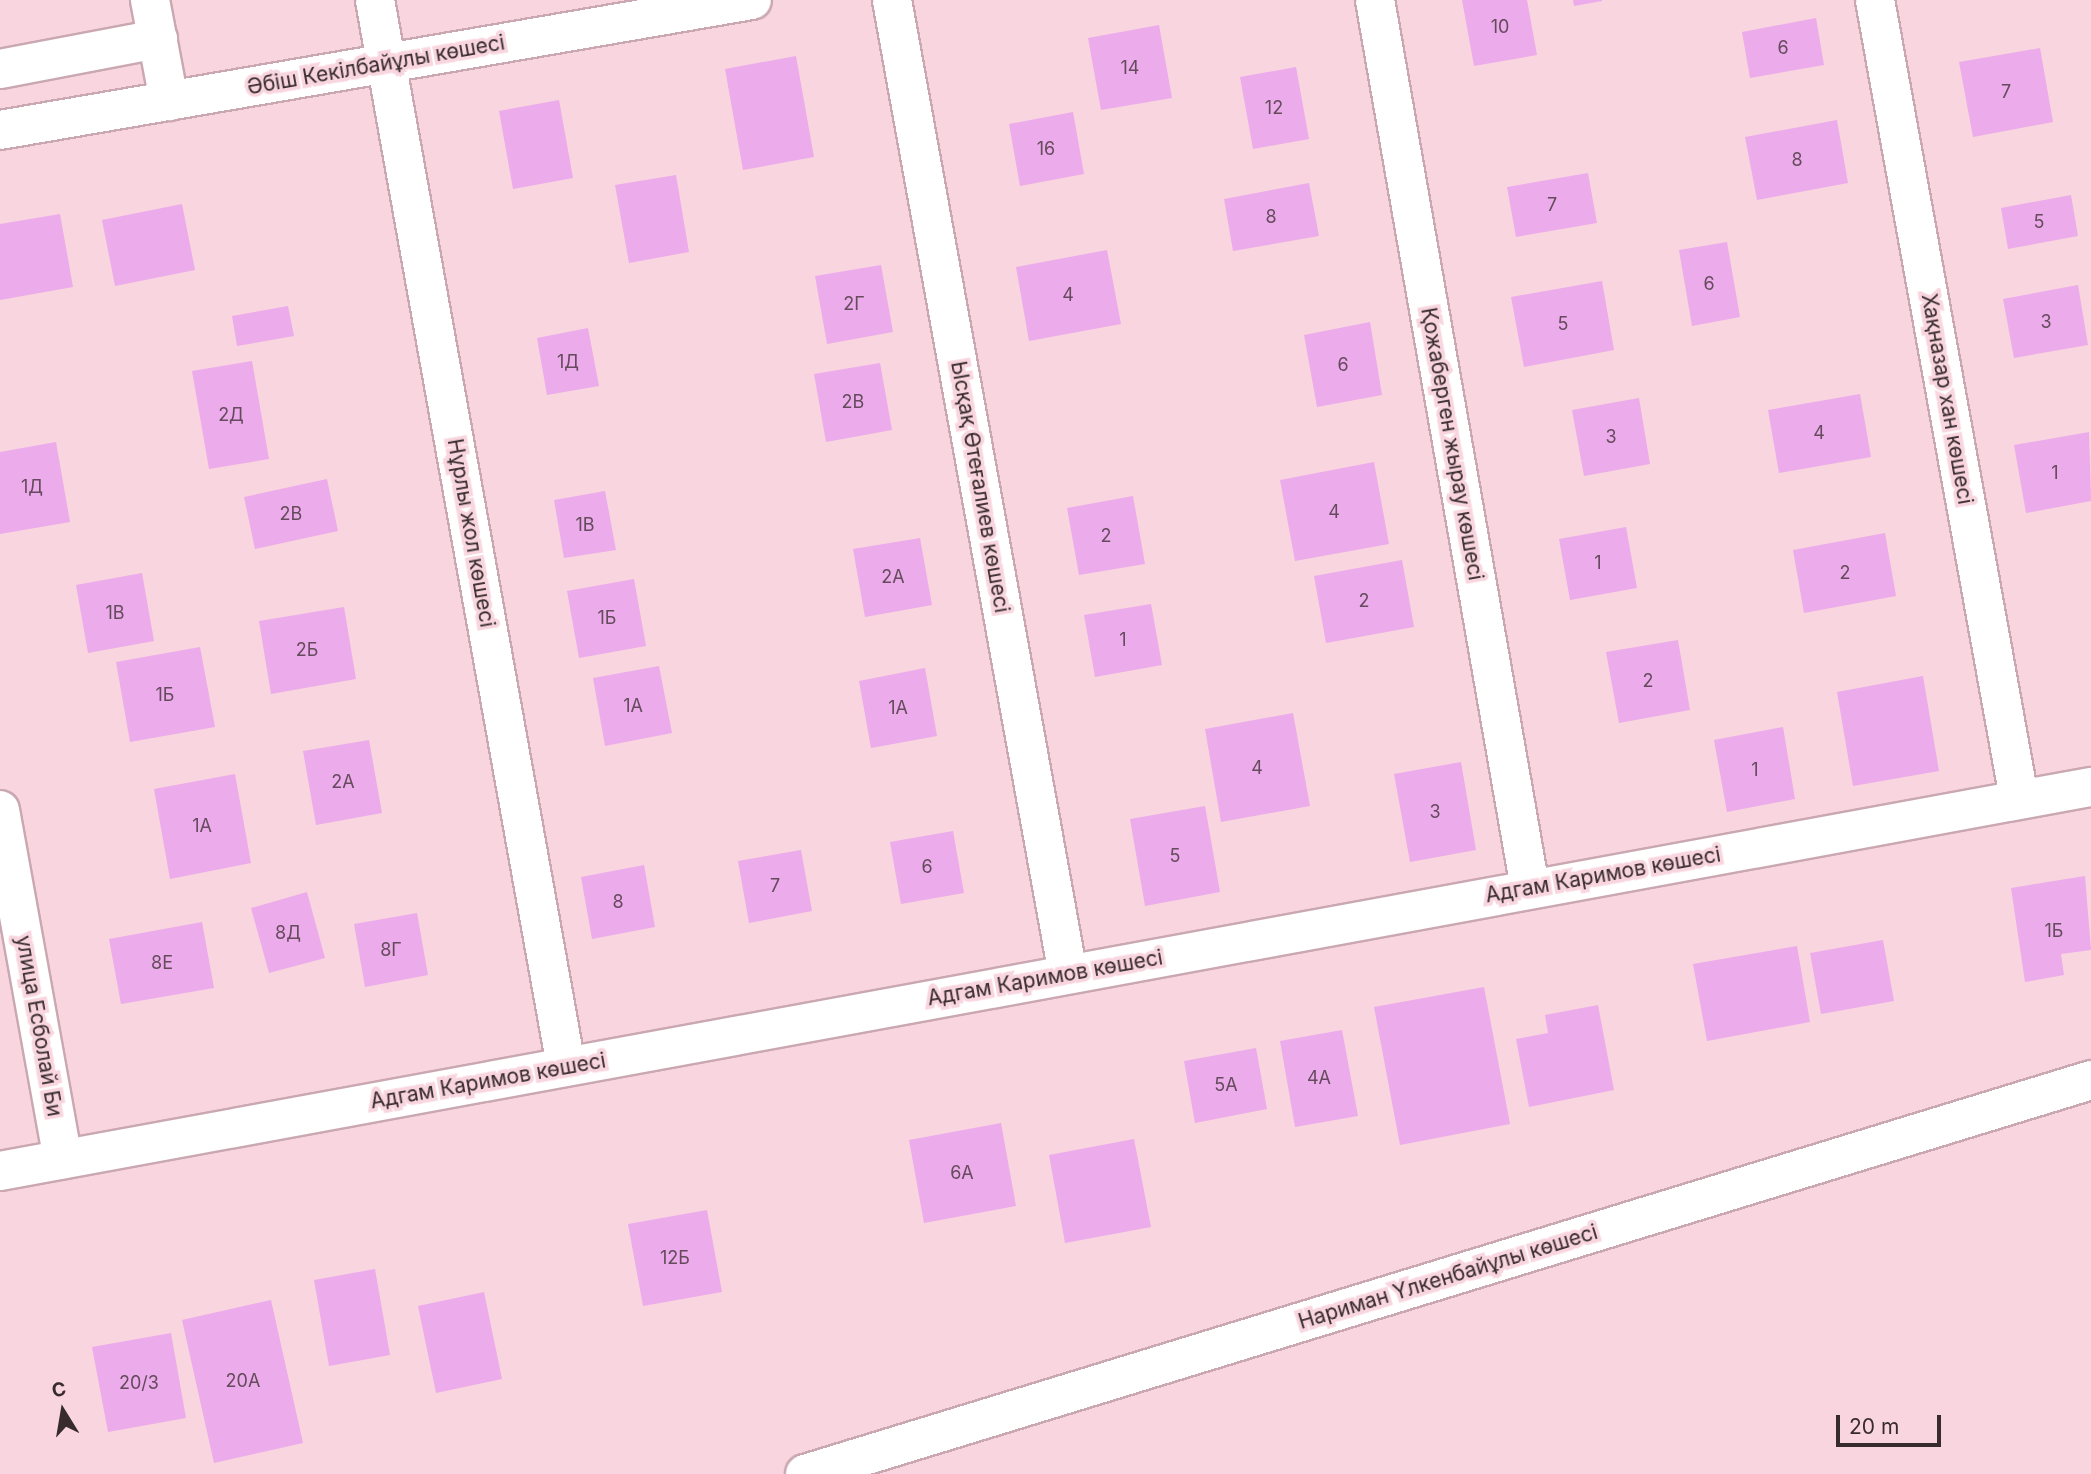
<!DOCTYPE html>
<html>
<head>
<meta charset="utf-8">
<style>
  body { margin:0 }
  #map { position:relative; width:2091px; height:1474px; overflow:hidden; background:#f8d5df; font-family:Inter,sans-serif }
  div>[style] { position:absolute }
  .building>* { inset:0; background:#ecabea }
  .roads { filter:drop-shadow(2px 0 #caa8b2) drop-shadow(-2px 0 #caa8b2) drop-shadow(0 2px #caa8b2) drop-shadow(0 -2px #caa8b2) }
  .minor>* { height:38px; margin:-19px; padding:0 19px; transform-origin:19px; border-radius:19px; background:#fff }
  span { translate:-50% -50%; white-space:nowrap; text-align:center; line-height:1.15; -webkit-text-stroke:7px #f8d5df; paint-order:stroke }
  .number-label { font-size:18px; color:#654b5d }
  .number-label span { -webkit-text-stroke-width:0 }
  .street-label { font-size:21px; color:#382b2e }
  .north { position:absolute; left:28px; top:1376px; width:70px; height:70px; -webkit-text-stroke:5px #f8d5df; paint-order:stroke; rotate:349deg; font-size:19px; font-weight:700; line-height:28px; text-align:center; color:#382b2e }
  .north::after { content:''; display:block; margin:auto; width:24px; height:32px; background:#382b2e; clip-path:polygon(50% 0,100% 100%,50% 72%,0 100%) }
  .scale { position:absolute; left:1836px; top:1415px; width:105px; height:32px; box-sizing:border-box; border:4px solid #382b2e; border-top:0; padding-left:9px; font-size:21px; line-height:24px; white-space:nowrap; color:#382b2e; -webkit-text-stroke:5px #f8d5df; paint-order:stroke }
</style>
</head>
<body>
<div id="map">
  <div class="building">
    <div style="clip-path:polygon(1462px 0,1527px 0,1537px 55px,1474px 66px)"></div>
    <div style="clip-path:polygon(1573px 0,1602px 0,1602px 1px,1574px 6px)"></div>
    <div style="clip-path:polygon(1816px 18px,1824px 65px,1750px 78px,1742px 32px)"></div>
    <div style="clip-path:polygon(1159px 25px,1172px 98px,1101px 110px,1088px 38px)"></div>
    <div style="clip-path:polygon(2040px 48px,2053px 122px,1973px 137px,1959px 62px)"></div>
    <div style="clip-path:polygon(796px 56px,814px 157px,743px 170px,725px 69px)"></div>
    <div style="clip-path:polygon(1296px 67px,1309px 139px,1253px 149px,1240px 77px)"></div>
    <div style="clip-path:polygon(559px 100px,573px 178px,513px 189px,499px 111px)"></div>
    <div style="clip-path:polygon(1073px 112px,1084px 174px,1020px 186px,1009px 124px)"></div>
    <div style="clip-path:polygon(1837px 120px,1848px 183px,1757px 200px,1745px 137px)"></div>
    <div style="clip-path:polygon(1588px 173px,1597px 223px,1516px 237px,1507px 187px)"></div>
    <div style="clip-path:polygon(676px 175px,689px 252px,629px 263px,615px 185px)"></div>
    <div style="clip-path:polygon(1309px 183px,1319px 236px,1233px 251px,1224px 199px)"></div>
    <div style="clip-path:polygon(2071px 195px,2078px 236px,2008px 249px,2001px 208px)"></div>
    <div style="clip-path:polygon(182px 204px,195px 270px,115px 286px,102px 220px)"></div>
    <div style="clip-path:polygon(60px 214px,73px 287px,0 300px,0 224px)"></div>
    <div style="clip-path:polygon(1727px 242px,1740px 317px,1692px 326px,1679px 250px)"></div>
    <div style="clip-path:polygon(1107px 250px,1121px 324px,1029px 341px,1016px 267px)"></div>
    <div style="clip-path:polygon(881px 265px,893px 332px,827px 344px,815px 276px)"></div>
    <div style="clip-path:polygon(1602px 281px,1614px 350px,1524px 367px,1511px 297px)"></div>
    <div style="clip-path:polygon(2078px 285px,2088px 345px,2014px 358px,2003px 299px)"></div>
    <div style="clip-path:polygon(288px 306px,294px 336px,237px 346px,232px 316px)"></div>
    <div style="clip-path:polygon(1370px 322px,1382px 395px,1317px 407px,1304px 335px)"></div>
    <div style="clip-path:polygon(588px 328px,599px 386px,547px 395px,537px 338px)"></div>
    <div style="clip-path:polygon(252px 361px,269px 459px,209px 469px,192px 371px)"></div>
    <div style="clip-path:polygon(880px 363px,892px 430px,826px 442px,814px 374px)"></div>
    <div style="clip-path:polygon(1860px 394px,1871px 457px,1779px 473px,1768px 410px)"></div>
    <div style="clip-path:polygon(1639px 398px,1650px 464px,1584px 476px,1572px 410px)"></div>
    <div style="clip-path:polygon(2089px 432px,2091px 501px,2026px 513px,2014px 445px)"></div>
    <div style="clip-path:polygon(56px 442px,70px 522px,0 534px,0 452px)"></div>
    <div style="clip-path:polygon(1374px 462px,1389px 544px,1295px 561px,1280px 480px)"></div>
    <div style="clip-path:polygon(327px 479px,338px 531px,255px 549px,244px 497px)"></div>
    <div style="clip-path:polygon(605px 491px,616px 550px,564px 558px,554px 500px)"></div>
    <div style="clip-path:polygon(1133px 496px,1145px 564px,1079px 575px,1067px 508px)"></div>
    <div style="clip-path:polygon(1626px 527px,1637px 588px,1570px 600px,1559px 539px)"></div>
    <div style="clip-path:polygon(1885px 533px,1896px 596px,1804px 613px,1793px 550px)"></div>
    <div style="clip-path:polygon(920px 538px,932px 605px,865px 617px,853px 549px)"></div>
    <div style="clip-path:polygon(1402px 560px,1414px 627px,1326px 643px,1314px 576px)"></div>
    <div style="clip-path:polygon(142px 573px,154px 641px,88px 653px,76px 585px)"></div>
    <div style="clip-path:polygon(634px 579px,646px 646px,579px 658px,567px 591px)"></div>
    <div style="clip-path:polygon(1151px 604px,1162px 665px,1095px 677px,1084px 615px)"></div>
    <div style="clip-path:polygon(344px 607px,356px 679px,271px 694px,259px 621px)"></div>
    <div style="clip-path:polygon(1678px 640px,1690px 710px,1619px 723px,1606px 652px)"></div>
    <div style="clip-path:polygon(200px 647px,215px 727px,130px 742px,116px 662px)"></div>
    <div style="clip-path:polygon(659px 666px,672px 733px,605px 746px,593px 678px)"></div>
    <div style="clip-path:polygon(925px 668px,937px 736px,871px 748px,859px 681px)"></div>
    <div style="clip-path:polygon(1923px 676px,1939px 771px,1853px 786px,1837px 692px)"></div>
    <div style="clip-path:polygon(1293px 713px,1310px 806px,1221px 822px,1205px 729px)"></div>
    <div style="clip-path:polygon(1783px 727px,1795px 799px,1727px 812px,1714px 740px)"></div>
    <div style="clip-path:polygon(369px 740px,382px 813px,316px 825px,303px 751px)"></div>
    <div style="clip-path:polygon(1461px 762px,1476px 850px,1410px 862px,1394px 774px)"></div>
    <div style="clip-path:polygon(235px 774px,251px 863px,170px 879px,154px 789px)"></div>
    <div style="clip-path:polygon(1205px 806px,1220px 892px,1145px 906px,1130px 819px)"></div>
    <div style="clip-path:polygon(953px 831px,964px 893px,901px 904px,890px 842px)"></div>
    <div style="clip-path:polygon(801px 850px,812px 911px,749px 923px,738px 861px)"></div>
    <div style="clip-path:polygon(644px 865px,655px 927px,592px 939px,581px 877px)"></div>
    <div style="clip-path:polygon(2085px 876px,2091px 950px,2061px 954px,2064px 975px,2025px 982px,2011px 888px)"></div>
    <div style="clip-path:polygon(307px 892px,325px 958px,269px 973px,251px 908px)"></div>
    <div style="clip-path:polygon(417px 913px,428px 975px,365px 987px,354px 924px)"></div>
    <div style="clip-path:polygon(202px 922px,214px 988px,121px 1004px,109px 939px)"></div>
    <div style="clip-path:polygon(1883px 940px,1894px 1001px,1821px 1014px,1810px 953px)"></div>
    <div style="clip-path:polygon(1797px 946px,1810px 1022px,1707px 1041px,1693px 964px)"></div>
    <div style="clip-path:polygon(1484px 987px,1510px 1124px,1400px 1145px,1374px 1007px)"></div>
    <div style="clip-path:polygon(1598px 1005px,1614px 1090px,1529px 1107px,1516px 1039px,1548px 1033px,1545px 1015px)"></div>
    <div style="clip-path:polygon(1342px 1030px,1358px 1116px,1295px 1127px,1280px 1041px)"></div>
    <div style="clip-path:polygon(1256px 1048px,1267px 1109px,1195px 1123px,1184px 1061px)"></div>
    <div style="clip-path:polygon(1001px 1123px,1016px 1206px,924px 1223px,909px 1140px)"></div>
    <div style="clip-path:polygon(1134px 1139px,1151px 1227px,1065px 1243px,1049px 1155px)"></div>
    <div style="clip-path:polygon(707px 1210px,722px 1292px,643px 1306px,628px 1224px)"></div>
    <div style="clip-path:polygon(375px 1269px,390px 1355px,329px 1366px,314px 1280px)"></div>
    <div style="clip-path:polygon(484px 1292px,502px 1379px,436px 1393px,418px 1306px)"></div>
    <div style="clip-path:polygon(271px 1300px,303px 1443px,214px 1463px,182px 1320px)"></div>
    <div style="clip-path:polygon(171px 1333px,186px 1418px,108px 1432px,92px 1347px)"></div>
  </div>
  <div class="roads">
    <div class="minor">
      <div style="left:150px;top:0;width:103px;rotate:79.3deg"></div>
      <div style="left:375px;top:0;width:1083px;rotate:79.84deg"></div>
      <div style="left:892px;top:0;width:990px;rotate:79.76deg"></div>
      <div style="left:1375px;top:0;width:901px;rotate:80.1deg"></div>
      <div style="left:1875px;top:0;width:811px;rotate:79.77deg"></div>
      <div style="left:0;top:69px;width:161px;rotate:-10.8deg"></div>
      <div style="left:0;top:130px;width:763px;rotate:-9.81deg"></div>
      <div style="left:0;top:810px;width:355px;rotate:79.8deg"></div>
      <div style="left:0;top:1171px;width:2126px;rotate:-10.41deg"></div>
      <div style="left:805px;top:1474px;width:1345px;rotate:-17.03deg"></div>
    </div>
  </div>
  <div class="number-label">
    <span style="left:1500px;top:27px">10</span>
    <span style="left:1783px;top:48px">6</span>
    <span style="left:1130px;top:68px">14</span>
    <span style="left:2006px;top:92px">7</span>
    <span style="left:1274px;top:108px">12</span>
    <span style="left:1046px;top:149px">16</span>
    <span style="left:1797px;top:160px">8</span>
    <span style="left:1552px;top:205px">7</span>
    <span style="left:1271px;top:217px">8</span>
    <span style="left:2039px;top:222px">5</span>
    <span style="left:1709px;top:284px">6</span>
    <span style="left:1068px;top:295px">4</span>
    <span style="left:854px;top:304px">2Г</span>
    <span style="left:2046px;top:322px">3</span>
    <span style="left:1563px;top:324px">5</span>
    <span style="left:568px;top:362px">1Д</span>
    <span style="left:1343px;top:365px">6</span>
    <span style="left:853px;top:402px">2В</span>
    <span style="left:231px;top:415px">2Д</span>
    <span style="left:1819px;top:433px">4</span>
    <span style="left:1611px;top:437px">3</span>
    <span style="left:2055px;top:473px">1</span>
    <span style="left:32px;top:487px">1Д</span>
    <span style="left:1334px;top:512px">4</span>
    <span style="left:291px;top:514px">2В</span>
    <span style="left:585px;top:525px">1В</span>
    <span style="left:1106px;top:536px">2</span>
    <span style="left:1598px;top:563px">1</span>
    <span style="left:1845px;top:573px">2</span>
    <span style="left:893px;top:577px">2А</span>
    <span style="left:1364px;top:601px">2</span>
    <span style="left:115px;top:613px">1В</span>
    <span style="left:607px;top:618px">1Б</span>
    <span style="left:1123px;top:640px">1</span>
    <span style="left:307px;top:650px">2Б</span>
    <span style="left:1648px;top:681px">2</span>
    <span style="left:165px;top:695px">1Б</span>
    <span style="left:633px;top:706px">1А</span>
    <span style="left:898px;top:708px">1А</span>
    <span style="left:1257px;top:768px">4</span>
    <span style="left:1755px;top:770px">1</span>
    <span style="left:343px;top:782px">2А</span>
    <span style="left:1435px;top:812px">3</span>
    <span style="left:202px;top:826px">1А</span>
    <span style="left:1175px;top:856px">5</span>
    <span style="left:927px;top:867px">6</span>
    <span style="left:775px;top:886px">7</span>
    <span style="left:618px;top:902px">8</span>
    <span style="left:2054px;top:931px">1Б</span>
    <span style="left:288px;top:933px">8Д</span>
    <span style="left:391px;top:950px">8Г</span>
    <span style="left:162px;top:963px">8Е</span>
    <span style="left:1319px;top:1078px">4А</span>
    <span style="left:1226px;top:1085px">5А</span>
    <span style="left:962px;top:1173px">6А</span>
    <span style="left:675px;top:1258px">12Б</span>
    <span style="left:243px;top:1381px">20А</span>
    <span style="left:139px;top:1383px">20/3</span>
  </div>
  <div class="street-label">
    <span style="left:376px;top:65px;rotate:-10deg">Әбіш Кекілбайұлы көшесі</span>
    <span style="left:1947px;top:399px;rotate:80deg">Хақназар хан көшесі</span>
    <span style="left:1452px;top:444px;rotate:80deg">Қожаберген жырау көшесі</span>
    <span style="left:980px;top:487px;rotate:80deg">Ысқақ Өтеғалиев көшесі</span>
    <span style="left:471px;top:533px;rotate:80deg">Нұрлы жол көшесі</span>
    <span style="left:1603px;top:875px;rotate:-10deg">Адгам Каримов көшесі</span>
    <span style="left:1045px;top:978px;rotate:-10deg">Адгам Каримов көшесі</span>
    <span style="left:39px;top:1026px;rotate:80deg">улица Есболай Би</span>
    <span style="left:488px;top:1081px;rotate:-10deg">Адгам Каримов көшесі</span>
    <span style="left:1448px;top:1277px;rotate:-17deg">Нариман Үлкенбайұлы көшесі</span>
  </div>
  <div class="north">С</div>
  <div class="scale">20 m</div>
</div>
</body>
</html>
